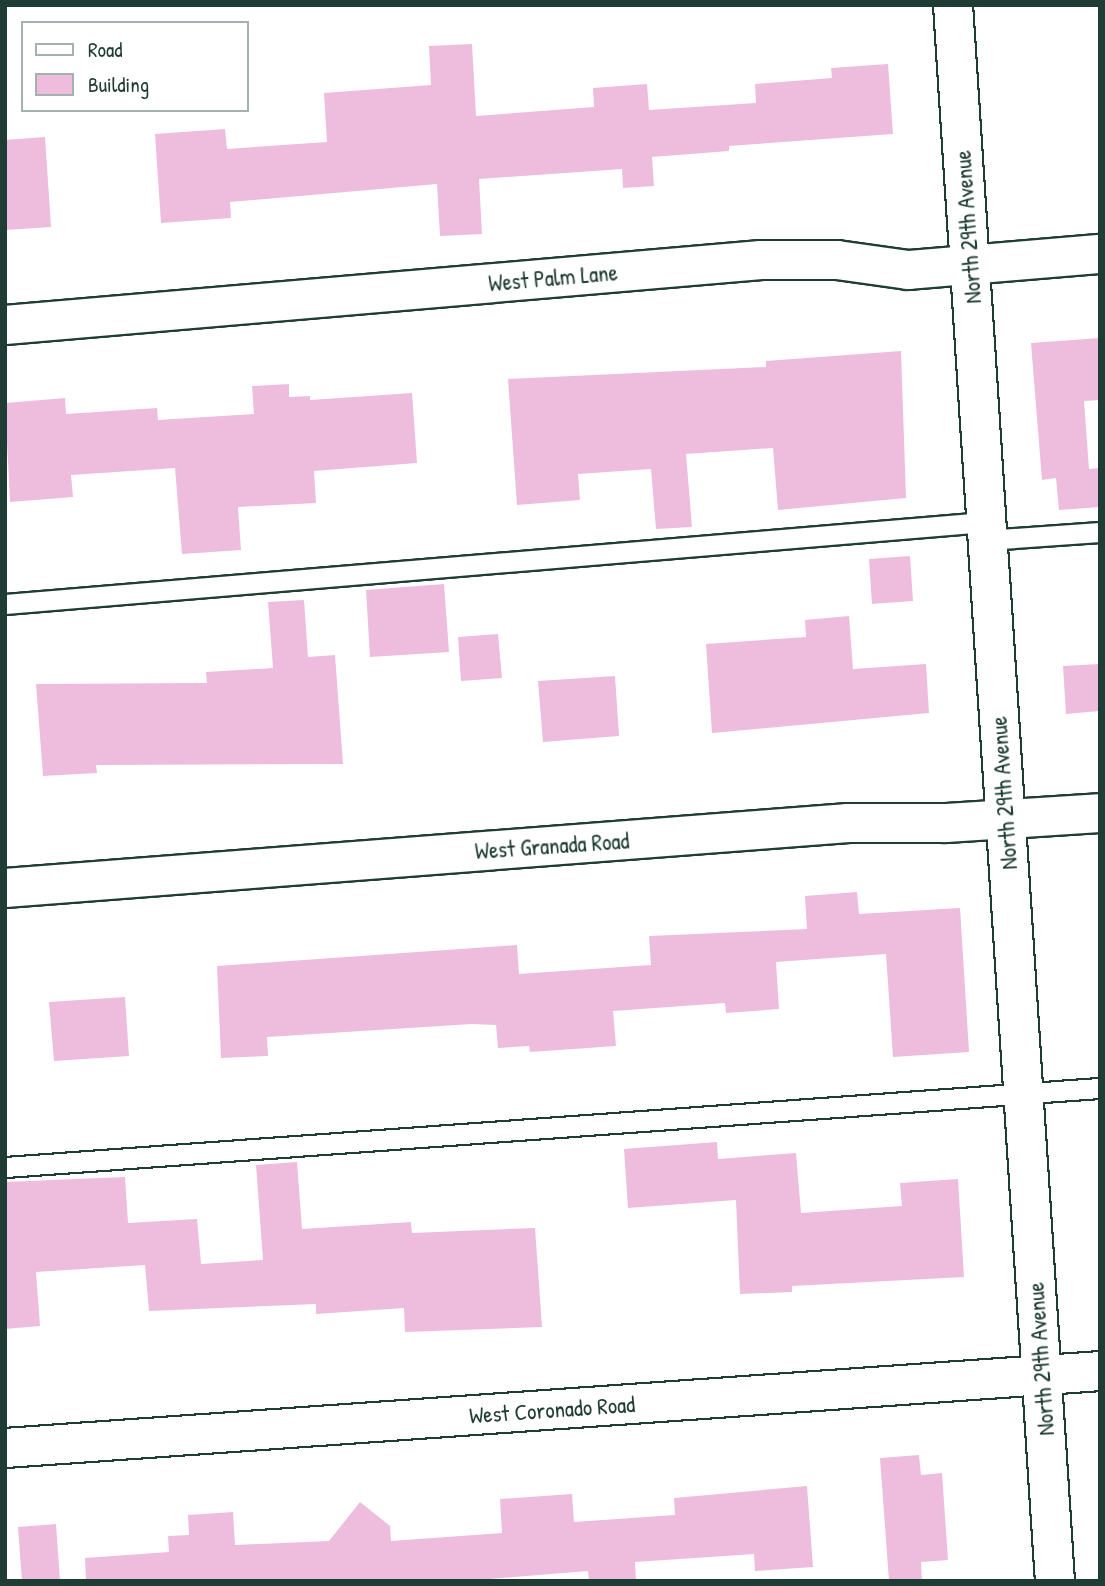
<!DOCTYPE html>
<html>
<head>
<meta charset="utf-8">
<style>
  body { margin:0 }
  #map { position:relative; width:1105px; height:1586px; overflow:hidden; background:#fff; font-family:"Patrick Hand",sans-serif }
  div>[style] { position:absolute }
  .building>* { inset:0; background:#eebddd }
  .roads { filter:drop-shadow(2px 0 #1f3d34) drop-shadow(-2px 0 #1f3d34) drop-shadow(0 2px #1f3d34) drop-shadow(0 -2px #1f3d34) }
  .lane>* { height:19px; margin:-9.5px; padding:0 9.5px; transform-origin:9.5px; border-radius:9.5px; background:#fff }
  .street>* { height:38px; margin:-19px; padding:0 19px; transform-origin:19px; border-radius:19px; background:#fff }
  span { translate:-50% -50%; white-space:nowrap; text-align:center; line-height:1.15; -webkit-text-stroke:5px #fff; paint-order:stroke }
  .street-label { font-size:23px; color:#1f3d34 }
  .frame { position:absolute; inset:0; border:7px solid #1f3d34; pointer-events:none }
  .legend { position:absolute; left:21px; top:21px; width:228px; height:91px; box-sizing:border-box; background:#fff; border:2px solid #a5b1ae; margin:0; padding:9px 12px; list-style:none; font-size:21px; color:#1f3d34 }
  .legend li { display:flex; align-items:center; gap:14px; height:35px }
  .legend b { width:35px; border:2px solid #a5b1ae }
</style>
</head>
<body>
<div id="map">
  <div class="building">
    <div style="clip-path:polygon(472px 44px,476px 116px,594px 107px,593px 88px,647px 84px,649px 110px,756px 103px,755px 84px,832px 78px,831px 68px,888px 64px,893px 134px,729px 146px,729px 151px,652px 157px,654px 186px,623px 188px,622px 169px,479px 179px,482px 234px,440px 236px,437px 184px,230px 202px,231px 218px,161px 223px,155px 134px,225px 129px,227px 149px,327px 142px,324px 93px,431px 85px,429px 46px)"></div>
    <div style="clip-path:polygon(45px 137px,51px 227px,5px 230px,5px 140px)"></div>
    <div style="clip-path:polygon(1100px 338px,1100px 400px,1084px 401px,1089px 469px,1100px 468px,1100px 507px,1059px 510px,1056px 478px,1042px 480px,1031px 343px)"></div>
    <div style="clip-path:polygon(901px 351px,906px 498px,778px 510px,773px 448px,686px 454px,692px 527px,656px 529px,651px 469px,578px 474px,580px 500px,517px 505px,508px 379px,766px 367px,766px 361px)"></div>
    <div style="clip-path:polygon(289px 384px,289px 397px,310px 396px,310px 400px,412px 393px,417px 463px,314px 471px,316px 503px,238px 507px,241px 550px,182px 554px,175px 468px,71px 475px,73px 497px,10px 502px,5px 403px,65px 398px,66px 414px,157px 408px,158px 420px,254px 414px,252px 386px)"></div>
    <div style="clip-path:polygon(910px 556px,913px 601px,872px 604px,869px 559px)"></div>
    <div style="clip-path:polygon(444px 584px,449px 652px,370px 657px,366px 590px)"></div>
    <div style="clip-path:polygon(304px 600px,308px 657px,335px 655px,343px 764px,96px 765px,97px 773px,43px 776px,36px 684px,207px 683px,206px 672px,273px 668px,268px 602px)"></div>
    <div style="clip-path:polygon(849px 616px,853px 669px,926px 664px,929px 713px,712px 733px,706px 644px,806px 637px,805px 620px)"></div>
    <div style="clip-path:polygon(498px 634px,502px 678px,461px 681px,458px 637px)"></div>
    <div style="clip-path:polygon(1100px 664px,1100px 711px,1066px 714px,1063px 666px)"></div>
    <div style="clip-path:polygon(615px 676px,619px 736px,543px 742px,538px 681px)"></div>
    <div style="clip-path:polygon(857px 892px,859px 914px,960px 908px,969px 1052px,893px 1057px,886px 954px,776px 962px,779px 1009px,726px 1013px,725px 1003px,613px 1011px,616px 1046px,530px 1052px,529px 1046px,498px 1048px,496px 1025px,472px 1024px,267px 1037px,268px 1056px,221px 1058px,217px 966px,517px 945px,519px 974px,651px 965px,649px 936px,807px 929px,805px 896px)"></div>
    <div style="clip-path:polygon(125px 997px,129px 1056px,54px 1061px,49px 1002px)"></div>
    <div style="clip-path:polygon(717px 1142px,718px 1159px,796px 1153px,801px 1213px,902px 1206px,900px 1183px,958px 1179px,964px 1277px,792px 1286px,792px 1292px,740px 1294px,736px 1200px,628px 1208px,624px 1149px)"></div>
    <div style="clip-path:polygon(297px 1162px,302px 1229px,411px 1222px,412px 1233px,535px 1228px,542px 1327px,405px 1332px,404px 1308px,316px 1314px,316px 1304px,149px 1311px,145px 1265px,36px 1272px,40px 1326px,5px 1329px,5px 1182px,125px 1177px,128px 1223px,197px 1219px,201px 1264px,263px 1260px,256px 1165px)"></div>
    <div style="clip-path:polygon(919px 1455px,921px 1475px,942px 1473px,948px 1560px,921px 1562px,922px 1581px,889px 1581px,880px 1458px)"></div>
    <div style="clip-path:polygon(807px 1486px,813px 1567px,755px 1571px,754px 1554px,635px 1562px,636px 1581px,589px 1581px,588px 1571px,465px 1581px,86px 1581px,85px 1558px,169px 1552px,168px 1536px,189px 1535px,188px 1515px,233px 1512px,235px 1545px,329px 1541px,360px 1502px,390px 1526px,391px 1541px,502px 1533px,500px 1499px,572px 1494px,574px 1522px,675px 1515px,674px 1498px)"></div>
    <div style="clip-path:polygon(56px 1524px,60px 1581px,22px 1581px,18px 1527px)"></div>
  </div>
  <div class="roads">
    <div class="lane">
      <div style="left:986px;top:540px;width:114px;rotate:-4deg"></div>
      <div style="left:5px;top:604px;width:983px;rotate:-4.78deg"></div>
      <div style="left:5px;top:1167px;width:1098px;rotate:-4.13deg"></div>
    </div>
    <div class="street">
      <div style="left:953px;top:5px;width:1579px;rotate:86.3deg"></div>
      <div style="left:5px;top:325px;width:759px;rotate:-4.91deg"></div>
      <div style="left:761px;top:260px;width:76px"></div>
      <div style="left:837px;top:260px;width:72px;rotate:8deg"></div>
      <div style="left:908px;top:270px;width:193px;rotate:-4.8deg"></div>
      <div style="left:5px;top:888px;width:846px;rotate:-4.41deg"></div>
      <div style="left:848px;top:823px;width:98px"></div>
      <div style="left:946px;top:823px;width:154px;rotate:-3.7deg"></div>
      <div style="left:5px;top:1448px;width:1098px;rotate:-4.02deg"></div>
    </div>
  </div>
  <div class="street-label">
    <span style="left:968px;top:227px;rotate:-94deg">North 29th Avenue</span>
    <span style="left:553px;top:278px;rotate:-5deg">West Palm Lane</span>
    <span style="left:1004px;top:793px;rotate:-94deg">North 29th Avenue</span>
    <span style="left:552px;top:846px;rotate:-4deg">West Granada Road</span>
    <span style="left:1041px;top:1359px;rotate:-94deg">North 29th Avenue</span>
    <span style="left:552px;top:1410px;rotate:-4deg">West Coronado Road</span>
  </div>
  <div class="frame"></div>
  <ul class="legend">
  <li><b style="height:9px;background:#fff"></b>Road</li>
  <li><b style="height:19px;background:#eebddd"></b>Building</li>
  </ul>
</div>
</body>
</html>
